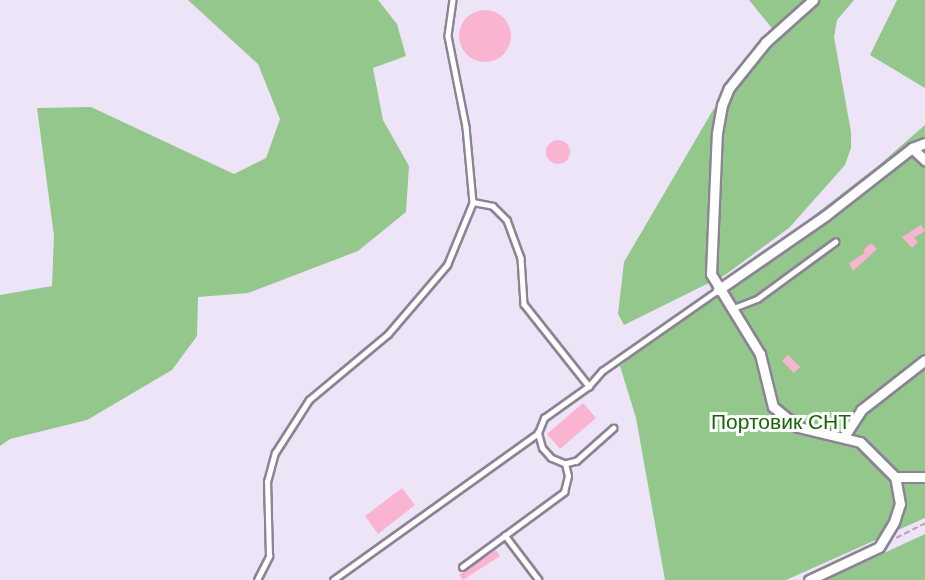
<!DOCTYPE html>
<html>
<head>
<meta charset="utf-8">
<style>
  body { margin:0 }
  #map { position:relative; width:925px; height:580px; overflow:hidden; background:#eee4f7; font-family:Helvetica,sans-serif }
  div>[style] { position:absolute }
  .green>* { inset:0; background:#93c78b }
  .building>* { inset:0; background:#f9b4d2 }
  .round { border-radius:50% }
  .path>* { height:1.5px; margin-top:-0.75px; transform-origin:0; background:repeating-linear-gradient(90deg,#aea6b5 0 6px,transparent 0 9px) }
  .roads { filter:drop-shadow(2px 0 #8c8394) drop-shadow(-2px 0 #8c8394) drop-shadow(0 2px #8c8394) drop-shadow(0 -2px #8c8394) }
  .lane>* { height:4.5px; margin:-2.25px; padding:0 2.25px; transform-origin:2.25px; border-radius:2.25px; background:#fff }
  .street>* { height:9px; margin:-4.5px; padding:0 4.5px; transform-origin:4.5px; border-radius:4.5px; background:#fff }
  span { translate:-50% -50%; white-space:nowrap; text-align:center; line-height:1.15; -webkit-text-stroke:6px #fff; paint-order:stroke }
  .park-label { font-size:21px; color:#17650a }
</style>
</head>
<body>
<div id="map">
  <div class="green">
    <div style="clip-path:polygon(188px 0,378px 0,397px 24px,406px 56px,373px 68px,383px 120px,409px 166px,406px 212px,358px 251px,248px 293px,198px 297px,197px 336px,172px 370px,87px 420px,10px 439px,0 446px,0 295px,52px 286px,54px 236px,37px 108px,91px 107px,234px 174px,266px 158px,280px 119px,258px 64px)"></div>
    <div style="clip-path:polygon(749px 0,854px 0,837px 20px,834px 37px,851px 132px,851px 148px,845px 165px,789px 228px,725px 275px,624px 325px,618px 314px,624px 262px,713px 110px,775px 32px)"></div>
    <div style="clip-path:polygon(897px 0,925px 0,925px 88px,870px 55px)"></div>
    <div style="clip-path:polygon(925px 125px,925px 518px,786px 580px,665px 580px,636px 418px,620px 366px,879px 165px)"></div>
    <div style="clip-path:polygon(925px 534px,925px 580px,826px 580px)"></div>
  </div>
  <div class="building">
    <div class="round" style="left:459px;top:10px;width:52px;height:52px"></div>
    <div class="round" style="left:546px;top:140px;width:24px;height:24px"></div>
    <div style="clip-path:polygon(921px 225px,925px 231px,914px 238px,918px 242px,912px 248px,902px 237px)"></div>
    <div style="clip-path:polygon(871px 243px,877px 249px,853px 271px,849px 263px,865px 253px,863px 251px)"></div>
    <div style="clip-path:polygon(788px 355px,800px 367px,794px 373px,782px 361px)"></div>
    <div style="clip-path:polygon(583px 403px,596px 418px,560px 449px,547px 434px)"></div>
    <div style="clip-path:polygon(402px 488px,415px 505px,378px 534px,365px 516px)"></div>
    <div style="clip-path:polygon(496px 550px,500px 556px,463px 580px,459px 575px)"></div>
  </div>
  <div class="path">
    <div style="left:896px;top:538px;width:33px;rotate:-27deg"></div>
  </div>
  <div class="roads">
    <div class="lane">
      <div style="left:453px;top:0;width:36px;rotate:98deg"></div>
      <div style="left:448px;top:36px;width:93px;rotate:78.8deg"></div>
      <div style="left:466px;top:127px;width:75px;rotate:84.7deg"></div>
      <div style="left:731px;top:309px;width:28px;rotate:-21deg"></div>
      <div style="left:757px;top:299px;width:97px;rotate:-36.2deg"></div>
      <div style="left:614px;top:428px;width:50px;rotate:138.3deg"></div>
      <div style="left:577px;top:461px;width:12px;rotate:166deg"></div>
      <div style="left:565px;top:464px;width:15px;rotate:-157deg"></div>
      <div style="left:551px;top:458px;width:13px;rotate:-132deg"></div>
      <div style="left:542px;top:448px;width:16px;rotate:-105deg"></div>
      <div style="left:538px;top:433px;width:16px;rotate:-68deg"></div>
      <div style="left:544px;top:418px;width:55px;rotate:-35.4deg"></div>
      <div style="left:589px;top:386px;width:20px;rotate:-49deg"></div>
      <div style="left:602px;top:371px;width:141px;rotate:-34.9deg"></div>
      <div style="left:505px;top:535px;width:56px;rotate:52.9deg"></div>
      <div style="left:462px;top:567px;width:127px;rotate:-36.3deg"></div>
      <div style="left:564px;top:492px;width:16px;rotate:-76deg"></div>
      <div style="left:568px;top:476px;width:12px;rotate:-104deg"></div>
      <div style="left:257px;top:580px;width:27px;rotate:-63deg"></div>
      <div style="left:269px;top:556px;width:74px;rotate:-91.5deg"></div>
      <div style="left:267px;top:482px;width:30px;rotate:-75deg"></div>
      <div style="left:275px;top:453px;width:63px;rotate:-57.3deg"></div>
      <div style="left:309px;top:400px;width:103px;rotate:-39.9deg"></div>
      <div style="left:388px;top:334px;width:91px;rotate:-49.5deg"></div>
      <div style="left:447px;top:265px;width:68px;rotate:-67.6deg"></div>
      <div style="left:473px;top:202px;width:20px;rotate:11deg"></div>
      <div style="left:493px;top:206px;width:20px;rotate:45deg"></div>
      <div style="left:507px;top:220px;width:40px;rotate:69.8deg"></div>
      <div style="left:521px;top:258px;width:46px;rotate:86.3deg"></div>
      <div style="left:524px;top:304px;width:105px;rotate:51.6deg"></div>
      <div style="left:333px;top:580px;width:252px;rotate:-35.6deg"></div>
    </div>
    <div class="street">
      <div style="left:912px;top:148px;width:18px;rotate:43deg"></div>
      <div style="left:718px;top:290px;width:130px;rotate:-34.7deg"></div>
      <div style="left:825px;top:216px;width:110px;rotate:-38deg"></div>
      <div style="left:912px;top:148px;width:14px;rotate:-21deg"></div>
      <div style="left:845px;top:435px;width:30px;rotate:-57deg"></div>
      <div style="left:861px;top:410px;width:81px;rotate:-38deg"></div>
      <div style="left:895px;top:477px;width:30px"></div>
      <div style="left:809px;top:580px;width:77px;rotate:-25.2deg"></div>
      <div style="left:879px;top:547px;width:29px;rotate:-59deg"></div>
      <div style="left:894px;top:522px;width:19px;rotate:-72deg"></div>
      <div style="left:900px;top:504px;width:27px;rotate:-100deg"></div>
      <div style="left:895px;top:477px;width:49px;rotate:-135deg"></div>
      <div style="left:860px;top:442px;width:64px;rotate:-166.4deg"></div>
      <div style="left:798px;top:427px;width:32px;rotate:-141deg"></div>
      <div style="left:773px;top:407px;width:55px;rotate:-103.8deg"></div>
      <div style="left:760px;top:354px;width:94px;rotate:-121.5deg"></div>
      <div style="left:711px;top:274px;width:141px;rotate:-87.6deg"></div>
      <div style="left:717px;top:133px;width:28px;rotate:-80deg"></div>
      <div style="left:722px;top:105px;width:18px;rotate:-68deg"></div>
      <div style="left:729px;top:88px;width:59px;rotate:-51.2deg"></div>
      <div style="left:766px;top:42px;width:63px;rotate:-41.8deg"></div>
    </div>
  </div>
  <div class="park-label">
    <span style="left:781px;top:422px">Портовик СНТ</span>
  </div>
</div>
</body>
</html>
